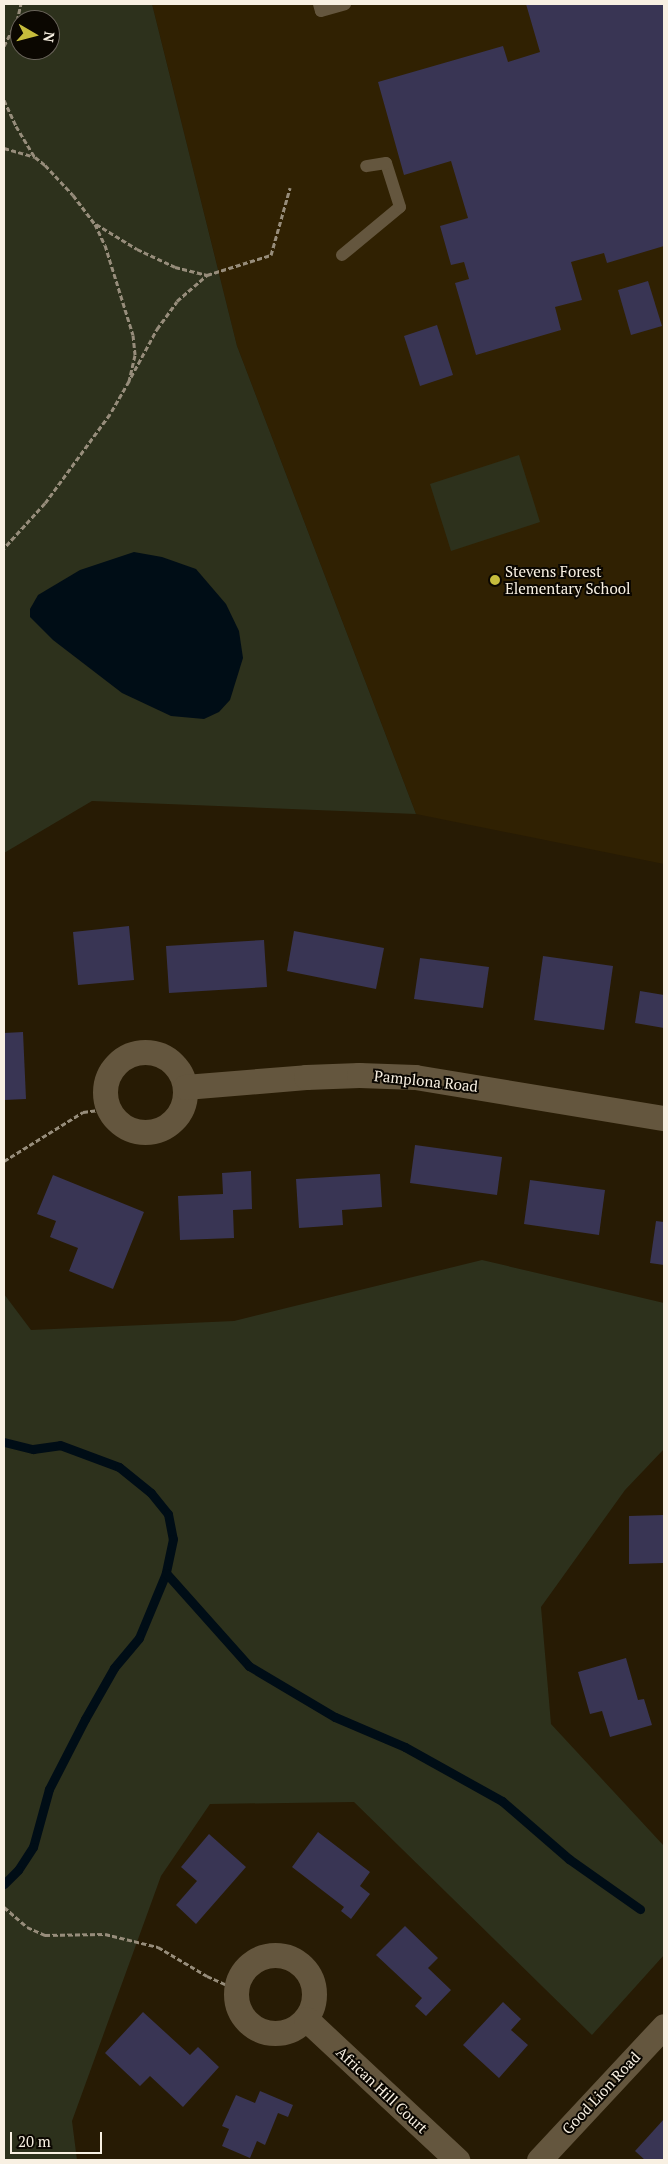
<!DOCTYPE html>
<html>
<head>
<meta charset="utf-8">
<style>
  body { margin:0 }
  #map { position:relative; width:668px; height:2164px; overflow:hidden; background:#271b04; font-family:"PT Serif",serif }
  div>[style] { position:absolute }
  .built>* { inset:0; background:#302102 }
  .green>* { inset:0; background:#2d311c }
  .water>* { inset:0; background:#000d16 }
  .stream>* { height:9px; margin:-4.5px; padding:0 4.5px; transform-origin:4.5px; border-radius:4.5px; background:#000d16 }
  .building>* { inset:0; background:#393554 }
  .path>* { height:3px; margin-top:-1.5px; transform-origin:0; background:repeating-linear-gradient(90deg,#978d7b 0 5px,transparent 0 7.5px) }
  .service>* { height:12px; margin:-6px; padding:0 6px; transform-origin:6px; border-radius:6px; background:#64563e }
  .minor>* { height:25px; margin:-12.5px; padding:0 12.5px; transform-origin:12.5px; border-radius:12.5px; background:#64563e }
  .minor>.ring { margin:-12.5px; padding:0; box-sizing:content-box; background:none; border:25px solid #64563e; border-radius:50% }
  .dots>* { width:14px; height:14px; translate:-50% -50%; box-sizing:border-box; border:2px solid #0b0701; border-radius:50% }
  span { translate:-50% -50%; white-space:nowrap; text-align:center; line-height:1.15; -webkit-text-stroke:4px #0b0701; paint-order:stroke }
  .poi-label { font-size:15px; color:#f8f0e2 }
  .left { translate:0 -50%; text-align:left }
  .street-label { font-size:15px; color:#f8f0e2 }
  .frame { position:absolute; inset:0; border:5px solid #f8f0e2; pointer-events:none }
  .north { position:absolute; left:10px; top:10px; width:50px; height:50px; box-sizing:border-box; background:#0b0701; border:1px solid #6a645b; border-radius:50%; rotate:98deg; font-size:14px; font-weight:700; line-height:20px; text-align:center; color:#f8f0e2 }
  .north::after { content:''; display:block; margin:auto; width:18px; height:22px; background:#c6bc3c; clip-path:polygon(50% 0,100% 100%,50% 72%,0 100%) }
  .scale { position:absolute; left:10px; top:2132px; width:92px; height:22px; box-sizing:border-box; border:2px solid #f8f0e2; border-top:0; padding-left:6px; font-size:15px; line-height:18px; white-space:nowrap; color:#f8f0e2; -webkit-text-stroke:4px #0b0701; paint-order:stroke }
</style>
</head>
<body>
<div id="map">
  <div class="built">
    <div style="clip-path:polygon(152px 4px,664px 4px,664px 864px,416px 814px,237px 346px)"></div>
  </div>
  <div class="green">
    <div style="clip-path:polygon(evenodd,4px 4px,152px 4px,237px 346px,416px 814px,92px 801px,4px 853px,4px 4px,20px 20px,50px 20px,50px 50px,20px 50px,20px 20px)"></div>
    <div style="clip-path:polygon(519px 455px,540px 522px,451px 551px,430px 484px)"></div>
    <div style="clip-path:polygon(482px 1260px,664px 1303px,664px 1449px,625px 1490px,541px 1607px,551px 1724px,664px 1846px,664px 1955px,592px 2035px,354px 1802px,210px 1804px,161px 1876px,72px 2121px,77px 2160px,4px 2160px,4px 1294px,31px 1330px,234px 1321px)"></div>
  </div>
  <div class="water">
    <div style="clip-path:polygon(134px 552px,162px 557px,196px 569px,226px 604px,239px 631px,243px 658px,230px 700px,219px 712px,204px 719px,171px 716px,122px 693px,53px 640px,30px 617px,30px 609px,38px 595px,80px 570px)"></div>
  </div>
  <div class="stream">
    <div style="left:4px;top:1442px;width:30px;rotate:14deg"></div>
    <div style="left:33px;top:1449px;width:27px;rotate:-8deg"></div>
    <div style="left:60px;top:1445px;width:63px;rotate:20.4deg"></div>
    <div style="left:119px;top:1467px;width:41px;rotate:39.1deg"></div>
    <div style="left:151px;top:1493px;width:27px;rotate:51deg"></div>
    <div style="left:168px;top:1514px;width:25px;rotate:79deg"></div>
    <div style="left:173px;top:1539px;width:35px;rotate:102deg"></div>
    <div style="left:166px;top:1573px;width:70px;rotate:112.6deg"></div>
    <div style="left:139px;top:1638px;width:39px;rotate:130deg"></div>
    <div style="left:114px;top:1668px;width:59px;rotate:119.6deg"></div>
    <div style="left:85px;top:1719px;width:79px;rotate:117.2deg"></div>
    <div style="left:49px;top:1789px;width:60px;rotate:105.4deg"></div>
    <div style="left:33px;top:1847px;width:27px;rotate:123deg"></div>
    <div style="left:18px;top:1870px;width:20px;rotate:135deg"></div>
    <div style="left:166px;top:1573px;width:125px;rotate:48.3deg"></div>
    <div style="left:249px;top:1666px;width:100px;rotate:30.7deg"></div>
    <div style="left:335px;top:1717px;width:76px;rotate:23.2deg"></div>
    <div style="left:405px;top:1747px;width:111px;rotate:29.1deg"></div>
    <div style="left:502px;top:1801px;width:89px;rotate:40.9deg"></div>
    <div style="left:569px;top:1859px;width:87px;rotate:35.2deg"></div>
  </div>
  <div class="building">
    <div style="clip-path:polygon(526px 4px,664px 4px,664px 246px,607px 263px,604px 253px,571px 262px,582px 300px,555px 307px,561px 330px,476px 355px,455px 283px,469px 279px,464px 262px,451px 265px,440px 226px,468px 218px,451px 161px,404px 175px,378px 82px,503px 46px,508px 62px,540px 52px)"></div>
    <div style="clip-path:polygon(648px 281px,662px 326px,631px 335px,618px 290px)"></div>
    <div style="clip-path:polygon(437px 325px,453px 375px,420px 386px,404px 336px)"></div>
    <div style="clip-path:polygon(129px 926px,134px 980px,78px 985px,73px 932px)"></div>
    <div style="clip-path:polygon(294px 931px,384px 948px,376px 989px,287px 971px)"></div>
    <div style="clip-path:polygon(264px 940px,267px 987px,169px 993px,166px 946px)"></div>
    <div style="clip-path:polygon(543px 956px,613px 966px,604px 1030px,534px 1020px)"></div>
    <div style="clip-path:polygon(420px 958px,489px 967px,483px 1008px,414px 999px)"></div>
    <div style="clip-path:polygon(640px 991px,664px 995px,664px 1028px,635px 1023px)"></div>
    <div style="clip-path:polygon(23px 1032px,26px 1099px,4px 1100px,4px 1033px)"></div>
    <div style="clip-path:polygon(415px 1145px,502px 1157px,497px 1195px,410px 1183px)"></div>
    <div style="clip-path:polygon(251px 1171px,252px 1209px,233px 1210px,234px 1238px,180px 1240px,178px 1196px,223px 1194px,222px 1173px)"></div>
    <div style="clip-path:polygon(380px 1174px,382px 1207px,342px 1210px,343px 1225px,299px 1228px,296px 1179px)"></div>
    <div style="clip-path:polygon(53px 1175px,144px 1212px,113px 1289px,69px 1271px,78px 1248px,50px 1237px,56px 1221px,37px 1214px)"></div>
    <div style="clip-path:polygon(530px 1180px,605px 1190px,599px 1235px,524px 1224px)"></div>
    <div style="clip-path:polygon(656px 1221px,664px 1222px,664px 1265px,650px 1263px)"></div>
    <div style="clip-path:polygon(664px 1515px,664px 1563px,629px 1564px,629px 1516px)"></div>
    <div style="clip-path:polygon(626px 1658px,638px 1700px,644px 1699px,652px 1725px,610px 1737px,602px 1711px,590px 1714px,578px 1672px)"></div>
    <div style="clip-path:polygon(318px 1832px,370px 1872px,360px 1886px,370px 1894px,351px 1919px,341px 1911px,344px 1907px,292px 1867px)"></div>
    <div style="clip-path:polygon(209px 1834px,246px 1867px,196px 1924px,176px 1905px,197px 1881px,181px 1867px)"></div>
    <div style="clip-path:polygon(405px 1926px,438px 1958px,428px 1968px,451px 1990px,426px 2016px,415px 2006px,422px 1998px,376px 1955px)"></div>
    <div style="clip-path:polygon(503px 2002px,521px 2019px,511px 2030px,528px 2045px,499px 2078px,463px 2045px)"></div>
    <div style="clip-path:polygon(143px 2012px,190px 2055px,198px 2047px,219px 2067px,183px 2107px,150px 2076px,140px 2086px,105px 2053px)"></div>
    <div style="clip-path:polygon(260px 2091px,293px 2105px,288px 2117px,278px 2113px,265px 2145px,257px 2141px,250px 2158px,222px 2146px,229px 2129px,222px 2126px,236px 2095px,255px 2103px)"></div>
    <div style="clip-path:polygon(664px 2119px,664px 2160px,645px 2160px,635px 2151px)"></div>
  </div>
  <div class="path">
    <div style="left:4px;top:46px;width:28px;rotate:-63deg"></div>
    <div style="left:17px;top:21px;width:17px;rotate:-77deg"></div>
    <div style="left:4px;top:100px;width:29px;rotate:65deg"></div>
    <div style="left:16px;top:126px;width:35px;rotate:59deg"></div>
    <div style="left:4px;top:148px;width:32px;rotate:16deg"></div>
    <div style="left:35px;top:157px;width:13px;rotate:39deg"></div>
    <div style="left:45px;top:165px;width:41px;rotate:47deg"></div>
    <div style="left:73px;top:195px;width:36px;rotate:53deg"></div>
    <div style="left:95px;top:224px;width:23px;rotate:65deg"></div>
    <div style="left:105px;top:245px;width:94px;rotate:72.7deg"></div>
    <div style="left:133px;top:335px;width:20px;rotate:84deg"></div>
    <div style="left:135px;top:355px;width:27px;rotate:103deg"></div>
    <div style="left:129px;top:381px;width:38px;rotate:120deg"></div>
    <div style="left:110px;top:414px;width:110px;rotate:126.1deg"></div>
    <div style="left:45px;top:503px;width:61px;rotate:132.3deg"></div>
    <div style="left:96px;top:224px;width:48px;rotate:31.4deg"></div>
    <div style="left:137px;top:249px;width:42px;rotate:25.3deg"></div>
    <div style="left:175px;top:267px;width:33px;rotate:14deg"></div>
    <div style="left:207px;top:275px;width:67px;rotate:-17.4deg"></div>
    <div style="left:271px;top:255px;width:70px;rotate:-74.2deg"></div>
    <div style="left:131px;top:377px;width:55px;rotate:-61.6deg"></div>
    <div style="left:157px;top:329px;width:34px;rotate:-54deg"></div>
    <div style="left:177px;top:301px;width:40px;rotate:-41deg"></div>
    <div style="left:4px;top:1161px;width:93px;rotate:-31.8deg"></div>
    <div style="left:83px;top:1112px;width:24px;rotate:-7deg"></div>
    <div style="left:4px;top:1907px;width:30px;rotate:41deg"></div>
    <div style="left:27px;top:1927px;width:20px;rotate:24deg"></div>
    <div style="left:45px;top:1935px;width:60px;rotate:-1deg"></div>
    <div style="left:105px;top:1934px;width:55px;rotate:13.8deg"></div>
    <div style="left:158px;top:1947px;width:57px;rotate:30.6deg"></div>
    <div style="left:207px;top:1976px;width:32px;rotate:24deg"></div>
  </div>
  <div class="service">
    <div style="left:319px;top:4px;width:7px;rotate:74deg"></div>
    <div style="left:321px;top:11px;width:25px;rotate:-16deg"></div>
    <div style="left:342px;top:255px;width:75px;rotate:-39.6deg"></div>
    <div style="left:400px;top:207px;width:46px;rotate:-107.7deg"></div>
    <div style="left:386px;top:163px;width:20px;rotate:171deg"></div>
  </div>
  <div class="minor">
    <div class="ring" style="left:105px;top:1052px;width:55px;height:55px"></div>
    <div style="left:185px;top:1087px;width:121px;rotate:-4.7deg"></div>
    <div style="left:306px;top:1077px;width:53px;rotate:-2.2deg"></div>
    <div style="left:359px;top:1075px;width:56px;rotate:2deg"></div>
    <div style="left:415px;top:1077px;width:252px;rotate:9.4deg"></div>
    <div class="ring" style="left:236px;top:1955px;width:53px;height:53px"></div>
    <div style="left:306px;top:2019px;width:207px;rotate:43deg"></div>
    <div style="left:539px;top:2160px;width:183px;rotate:-47deg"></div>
  </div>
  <div class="dots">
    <div style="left:495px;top:580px;background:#c6bc3c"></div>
  </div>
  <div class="poi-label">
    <span class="left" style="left:505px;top:580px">Stevens Forest<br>Elementary School</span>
  </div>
  <div class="street-label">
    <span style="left:426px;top:1081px;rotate:6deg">Pamplona Road</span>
    <span style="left:382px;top:2090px;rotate:43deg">African Hill Court</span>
    <span style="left:601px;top:2093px;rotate:-47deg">Good Lion Road</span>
  </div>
  <div class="frame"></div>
  <div class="north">N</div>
  <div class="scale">20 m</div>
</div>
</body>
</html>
